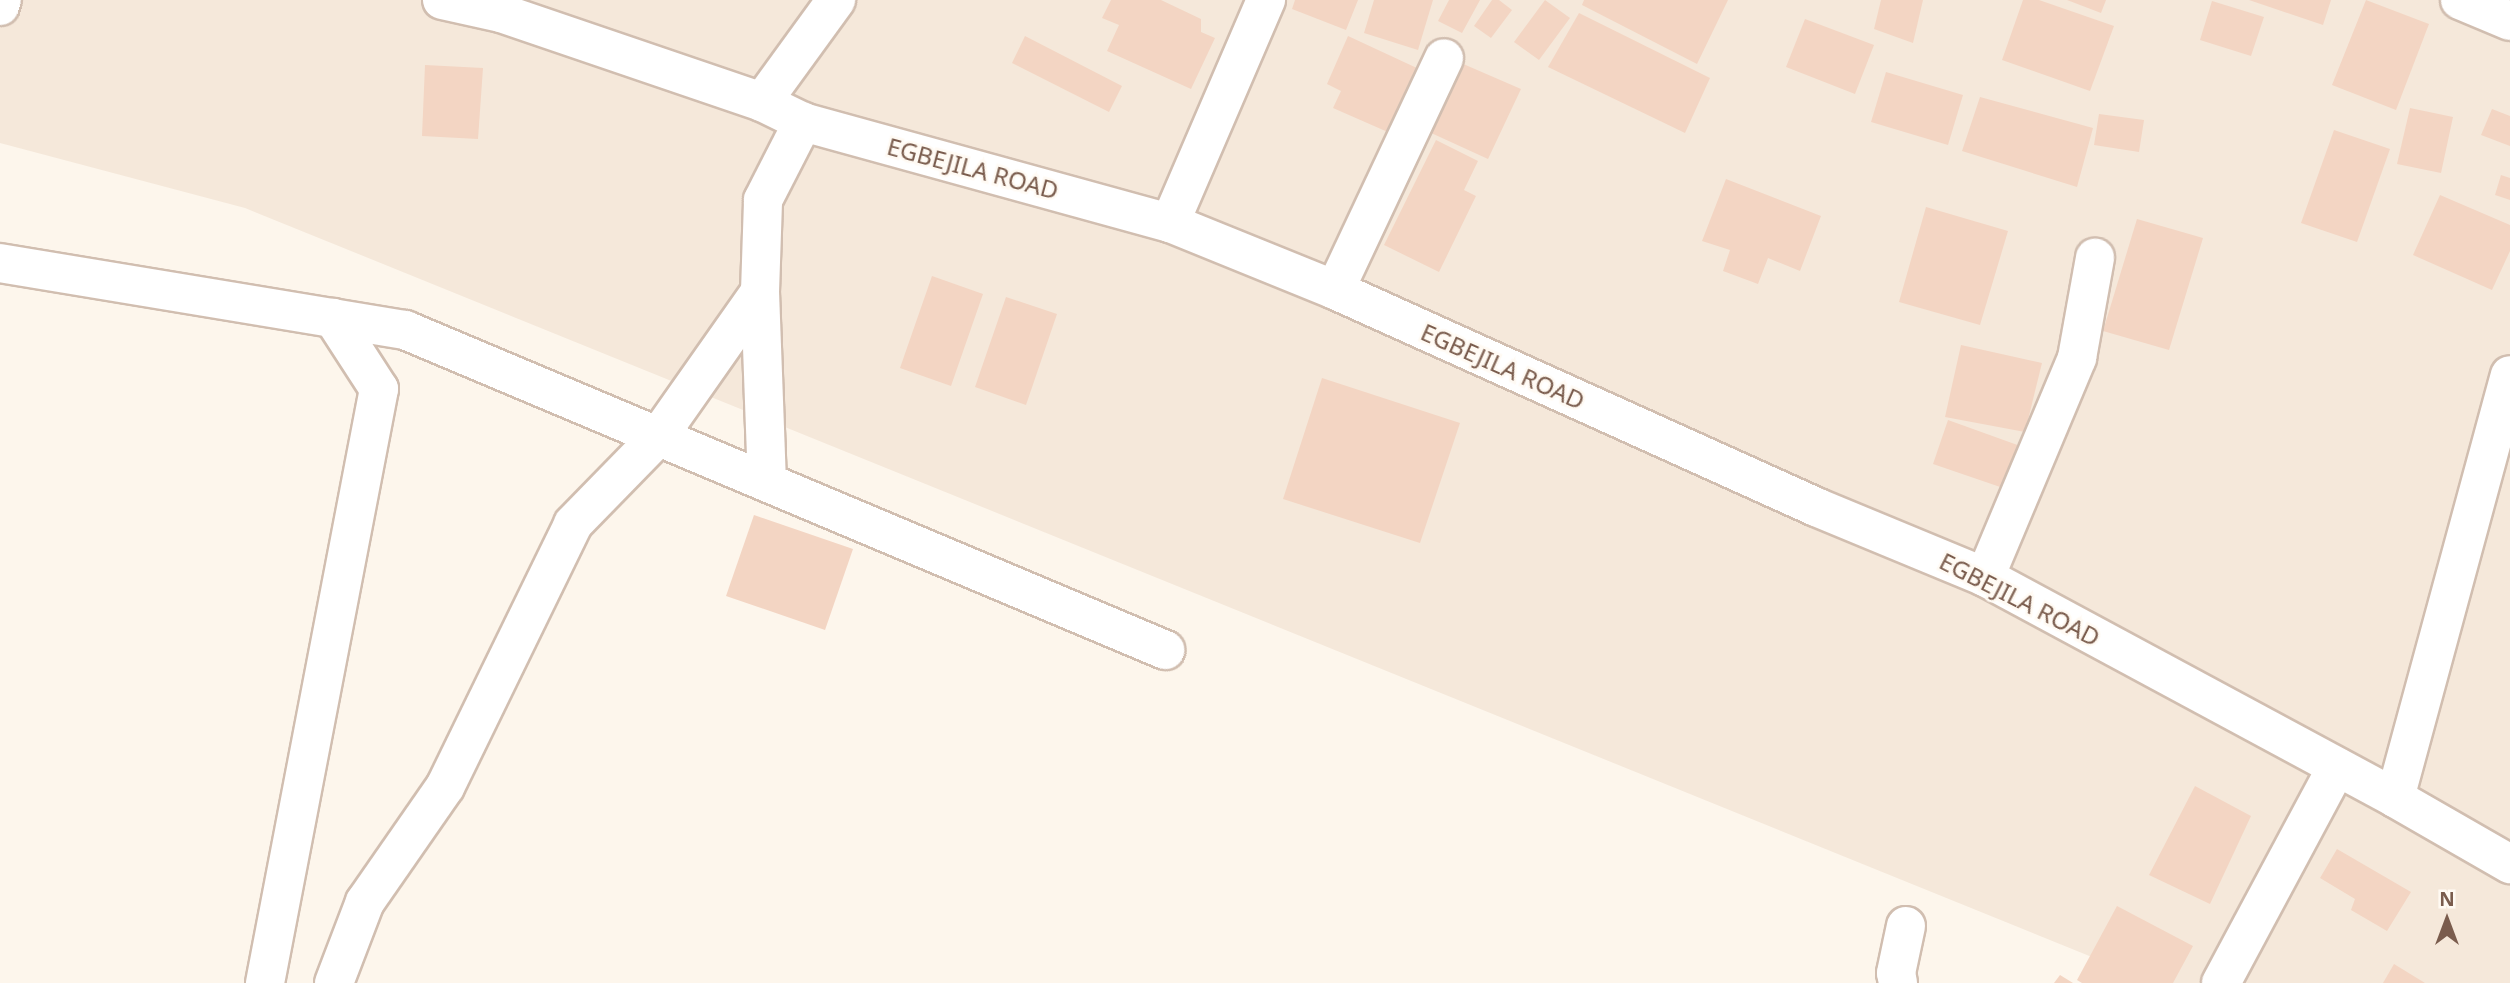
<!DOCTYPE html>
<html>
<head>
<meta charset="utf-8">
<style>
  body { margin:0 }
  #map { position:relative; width:2510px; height:983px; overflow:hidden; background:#fdf6ec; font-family:"Noto Sans",sans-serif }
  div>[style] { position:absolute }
  .residential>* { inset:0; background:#f5e8da }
  .building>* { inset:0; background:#f3d5c3 }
  .roads { filter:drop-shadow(2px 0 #d1beb0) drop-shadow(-2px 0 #d1beb0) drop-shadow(0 2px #d1beb0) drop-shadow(0 -2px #d1beb0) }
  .minor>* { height:38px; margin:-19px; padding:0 19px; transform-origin:19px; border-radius:19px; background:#fff }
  span { translate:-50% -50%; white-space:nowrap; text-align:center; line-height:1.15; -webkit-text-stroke:5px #fffaf3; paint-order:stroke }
  .street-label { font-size:24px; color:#7a5c4d }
  .north { position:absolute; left:2412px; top:885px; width:70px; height:70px; -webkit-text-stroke:5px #fffaf3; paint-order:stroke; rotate:0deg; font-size:19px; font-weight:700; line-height:28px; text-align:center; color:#7a5c4d }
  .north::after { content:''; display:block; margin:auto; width:24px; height:32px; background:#7a5c4d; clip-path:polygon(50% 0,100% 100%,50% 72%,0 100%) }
</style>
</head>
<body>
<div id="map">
  <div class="residential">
    <div style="clip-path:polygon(0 0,2510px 0,2510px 983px,2156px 983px,245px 208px,0 143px)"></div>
  </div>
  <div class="building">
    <div style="clip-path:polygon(1111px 0,1161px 0,1201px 19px,1201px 32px,1215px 38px,1191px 89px,1107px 51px,1119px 25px,1102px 18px)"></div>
    <div style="clip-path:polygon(1295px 0,1358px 0,1346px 30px,1292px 9px)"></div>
    <div style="clip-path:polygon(1374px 0,1433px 0,1418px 50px,1364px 33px)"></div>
    <div style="clip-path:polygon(1449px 0,1480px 0,1462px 33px,1438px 21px)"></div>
    <div style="clip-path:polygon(1492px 0,1499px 0,1512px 10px,1491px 38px,1474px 26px)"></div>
    <div style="clip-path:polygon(1545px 0,1570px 18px,1539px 60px,1514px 42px)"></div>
    <div style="clip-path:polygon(1584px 0,1728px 0,1697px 64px,1582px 5px)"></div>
    <div style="clip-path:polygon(1881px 0,1923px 0,1913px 43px,1874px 29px)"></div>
    <div style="clip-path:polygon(2023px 0,2039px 0,2114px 26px,2090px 91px,2002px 60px)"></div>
    <div style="clip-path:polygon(2067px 0,2106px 0,2101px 13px)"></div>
    <div style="clip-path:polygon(2249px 0,2331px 0,2323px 25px)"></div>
    <div style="clip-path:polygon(2366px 0,2429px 24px,2396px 110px,2332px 85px)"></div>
    <div style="clip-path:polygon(2212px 1px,2264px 17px,2251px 56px,2200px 40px)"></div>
    <div style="clip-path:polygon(1579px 13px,1710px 78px,1685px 133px,1548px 67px)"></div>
    <div style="clip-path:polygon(1805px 19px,1874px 45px,1855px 94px,1786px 67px)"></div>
    <div style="clip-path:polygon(1025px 36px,1122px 86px,1109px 112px,1012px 63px)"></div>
    <div style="clip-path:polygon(1348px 36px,1419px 69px,1390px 133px,1333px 108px,1341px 91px,1327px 84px)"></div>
    <div style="clip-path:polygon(1461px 63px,1521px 89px,1488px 159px,1429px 132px)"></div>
    <div style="clip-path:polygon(425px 65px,483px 68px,478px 139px,422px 136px)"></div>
    <div style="clip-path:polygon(1886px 72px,1963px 95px,1948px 145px,1871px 122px)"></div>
    <div style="clip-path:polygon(1980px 97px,2093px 128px,2077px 187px,1962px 151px)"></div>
    <div style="clip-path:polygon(2410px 108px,2453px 117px,2441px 173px,2397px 164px)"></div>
    <div style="clip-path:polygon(2492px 109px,2510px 116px,2510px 146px,2481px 135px)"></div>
    <div style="clip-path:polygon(2099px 114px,2144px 120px,2139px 152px,2094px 145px)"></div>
    <div style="clip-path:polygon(2334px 130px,2390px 149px,2357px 242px,2301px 223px)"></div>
    <div style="clip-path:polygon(1436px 140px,1478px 161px,1464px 190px,1476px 196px,1439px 272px,1384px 245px)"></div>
    <div style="clip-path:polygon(2501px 175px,2510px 178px,2510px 200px,2495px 195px)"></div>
    <div style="clip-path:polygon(1726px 179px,1821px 216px,1800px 271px,1768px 258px,1758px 284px,1723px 271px,1730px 250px,1702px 241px)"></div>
    <div style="clip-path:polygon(2440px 195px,2510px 225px,2510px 251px,2492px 290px,2413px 255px)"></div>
    <div style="clip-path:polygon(1926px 207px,2008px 231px,1980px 325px,1899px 302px)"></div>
    <div style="clip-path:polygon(2137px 219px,2203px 238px,2169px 350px,2103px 331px)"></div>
    <div style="clip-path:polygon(932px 276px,983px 294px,951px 386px,900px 368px)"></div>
    <div style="clip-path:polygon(1006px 297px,1057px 314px,1026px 405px,975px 387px)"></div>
    <div style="clip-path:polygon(1961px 345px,2042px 363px,2025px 432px,1945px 417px)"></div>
    <div style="clip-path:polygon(1322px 378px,1460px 423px,1420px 543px,1283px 499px)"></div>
    <div style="clip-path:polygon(1948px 420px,2023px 447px,2009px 490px,1933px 464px)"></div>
    <div style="clip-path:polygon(754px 515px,853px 549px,825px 630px,726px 596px)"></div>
    <div style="clip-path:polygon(2195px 786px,2251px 816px,2210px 904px,2149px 875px)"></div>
    <div style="clip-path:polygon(2337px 849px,2411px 892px,2387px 931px,2351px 910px,2355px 899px,2320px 878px)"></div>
    <div style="clip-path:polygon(2117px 906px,2193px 946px,2173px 983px,2082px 983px,2077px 980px)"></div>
    <div style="clip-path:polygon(2394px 964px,2425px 983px,2383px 983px)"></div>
    <div style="clip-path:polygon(2060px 975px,2073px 983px,2054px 983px)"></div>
  </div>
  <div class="roads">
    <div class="minor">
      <div style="left:442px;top:0;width:60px;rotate:12.4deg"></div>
      <div style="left:501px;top:13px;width:276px;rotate:18.8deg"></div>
      <div style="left:762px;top:102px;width:46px;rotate:26deg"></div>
      <div style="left:803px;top:122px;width:381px;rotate:15.4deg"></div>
      <div style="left:1170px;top:223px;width:178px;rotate:22.1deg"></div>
      <div style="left:1335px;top:290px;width:528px;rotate:24.28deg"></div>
      <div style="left:1816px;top:507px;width:183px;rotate:22.5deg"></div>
      <div style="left:1985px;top:577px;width:466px;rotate:28.3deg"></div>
      <div style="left:2395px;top:798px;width:133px;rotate:29.9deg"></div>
      <div style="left:2460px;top:0;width:54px;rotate:22.8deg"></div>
      <div style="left:0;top:6px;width:6px;rotate:-72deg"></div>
      <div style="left:762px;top:102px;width:126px;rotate:-54deg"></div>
      <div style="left:1170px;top:223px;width:243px;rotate:-66.7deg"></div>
      <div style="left:0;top:263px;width:411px;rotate:9.4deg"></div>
      <div style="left:405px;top:330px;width:825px;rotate:22.83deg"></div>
      <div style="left:1335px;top:290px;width:256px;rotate:-64.8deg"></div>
      <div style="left:760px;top:292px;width:190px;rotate:87.9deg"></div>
      <div style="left:1985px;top:577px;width:238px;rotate:-67.2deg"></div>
      <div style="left:2077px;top:358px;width:102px;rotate:-79.8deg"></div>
      <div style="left:2395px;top:798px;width:438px;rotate:-74.8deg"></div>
      <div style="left:265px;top:983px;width:605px;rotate:-79.14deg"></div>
      <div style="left:379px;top:389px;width:85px;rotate:-122.9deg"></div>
      <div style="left:334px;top:983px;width:87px;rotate:-69.1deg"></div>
      <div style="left:365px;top:902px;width:140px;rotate:-55.2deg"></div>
      <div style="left:445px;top:787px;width:292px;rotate:-64deg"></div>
      <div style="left:573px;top:524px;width:122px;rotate:-45.7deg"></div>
      <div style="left:658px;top:437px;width:177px;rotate:-54.9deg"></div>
      <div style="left:760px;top:292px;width:92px;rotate:-88.1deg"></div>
      <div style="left:763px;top:200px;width:88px;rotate:-62.9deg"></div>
      <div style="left:1898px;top:983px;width:10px;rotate:-101deg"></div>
      <div style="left:1896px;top:973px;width:48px;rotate:-78deg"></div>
      <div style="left:2221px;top:983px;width:245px;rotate:-61.8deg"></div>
    </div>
  </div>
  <div class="street-label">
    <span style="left:973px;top:168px;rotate:15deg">EGBEJILA ROAD</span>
    <span style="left:1503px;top:366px;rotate:24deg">EGBEJILA ROAD</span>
    <span style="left:2020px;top:599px;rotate:27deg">EGBEJILA ROAD</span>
  </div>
  <div class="north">N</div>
</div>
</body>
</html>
